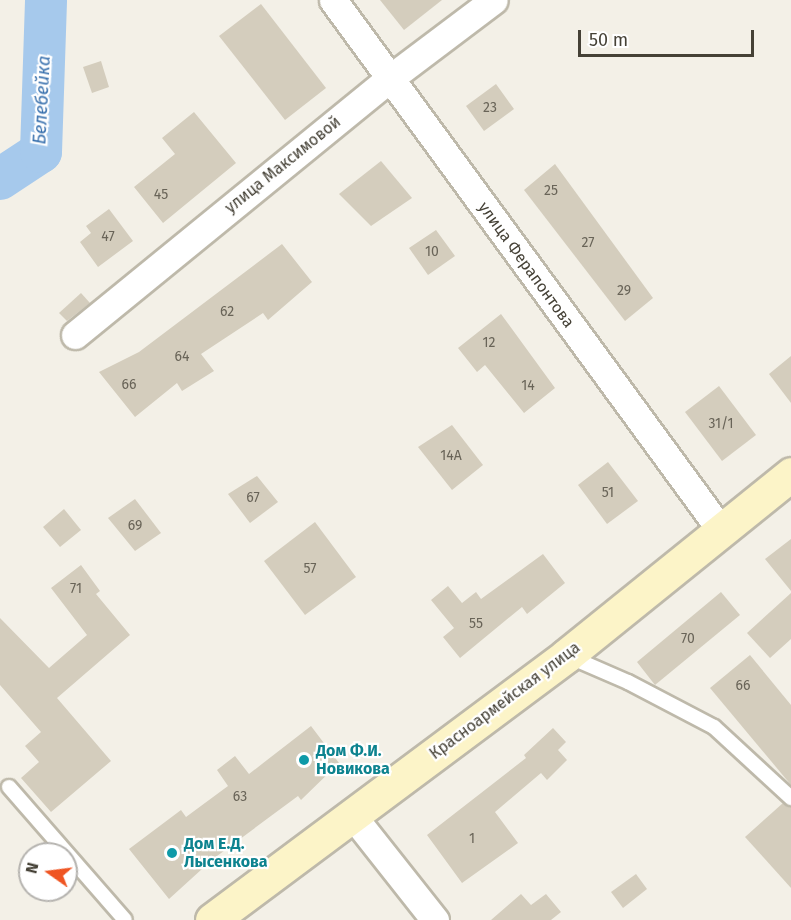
<!DOCTYPE html>
<html>
<head>
<meta charset="utf-8">
<style>
  body { margin:0 }
  #map { position:relative; width:791px; height:920px; overflow:hidden; background:#f3f0e7; font-family:"Fira Sans",sans-serif }
  div>[style] { position:absolute }
  .river>* { height:42px; margin:-21px; padding:0 21px; transform-origin:21px; border-radius:21px; background:#a6c9ec }
  .building>* { inset:0; background:#d4cdbd }
  .roads { filter:drop-shadow(2px 0 #beb9aa) drop-shadow(-2px 0 #beb9aa) drop-shadow(0 2px #beb9aa) drop-shadow(0 -2px #beb9aa) }
  .lane>* { height:14px; margin:-7px; padding:0 7px; transform-origin:7px; border-radius:7px; background:#fff }
  .street>* { height:27px; margin:-13.5px; padding:0 13.5px; transform-origin:13.5px; border-radius:13.5px; background:#fff }
  .secondary>* { height:33px; margin:-16.5px; padding:0 16.5px; transform-origin:16.5px; border-radius:16.5px; background:#fcf4c8 }
  .dots>* { width:16px; height:16px; translate:-50% -50%; box-sizing:border-box; border:3px solid #fff; border-radius:50% }
  span { translate:-50% -50%; white-space:nowrap; text-align:center; line-height:1.15; -webkit-text-stroke:4.5px #fff; paint-order:stroke }
  .number-label { font-size:14px; color:#696458 }
  .number-label span { -webkit-text-stroke-width:0 }
  .street-label { font-size:16px; color:#454136 }
  .culture-label { font-size:16px; color:#0d838f; font-weight:700 }
  .left { translate:0 -50%; text-align:left }
  .water-label { font-size:18px; color:#356eac; font-style:italic }
  .north { position:absolute; left:18px; top:842px; width:60px; height:60px; box-sizing:border-box; background:#fff; border:2px solid #b5b3af; border-radius:50%; rotate:284deg; font-size:16px; font-weight:700; line-height:24px; text-align:center; color:#454136 }
  .north::after { content:''; display:block; margin:auto; width:21px; height:27px; background:#ef5522; clip-path:polygon(50% 0,100% 100%,50% 72%,0 100%) }
  .scale { position:absolute; left:578px; top:30px; width:176px; height:27px; box-sizing:border-box; border:3px solid #454136; border-top:0; padding-left:8px; font-size:18px; line-height:21px; white-space:nowrap; color:#454136; -webkit-text-stroke:4px #fff; paint-order:stroke }
</style>
</head>
<body>
<div id="map">
  <div class="river">
    <div style="left:0;top:179px;width:49px;rotate:-33.4deg"></div>
    <div style="left:41px;top:152px;width:152px;rotate:-88.1deg"></div>
  </div>
  <div class="building">
    <div style="clip-path:polygon(380px 0,442px 0,404px 30px)"></div>
    <div style="clip-path:polygon(261px 4px,326px 88px,285px 120px,219px 36px)"></div>
    <div style="clip-path:polygon(101px 61px,109px 87px,92px 93px,83px 67px)"></div>
    <div style="clip-path:polygon(496px 84px,514px 109px,484px 131px,466px 106px)"></div>
    <div style="clip-path:polygon(194px 112px,236px 163px,163px 223px,134px 187px,175px 154px,162px 138px)"></div>
    <div style="clip-path:polygon(381px 161px,412px 198px,371px 226px,339px 194px)"></div>
    <div style="clip-path:polygon(555px 164px,653px 298px,625px 321px,524px 190px)"></div>
    <div style="clip-path:polygon(109px 209px,133px 241px,98px 267px,80px 242px,91px 233px,86px 226px)"></div>
    <div style="clip-path:polygon(436px 230px,455px 256px,428px 275px,409px 248px)"></div>
    <div style="clip-path:polygon(282px 244px,312px 282px,268px 320px,263px 313px,201px 354px,214px 371px,182px 391px,177px 383px,135px 417px,99px 372px,139px 352px)"></div>
    <div style="clip-path:polygon(81px 293px,90px 303px,67px 321px,59px 313px)"></div>
    <div style="clip-path:polygon(501px 314px,555px 388px,524px 413px,485px 365px,477px 372px,458px 348px)"></div>
    <div style="clip-path:polygon(791px 356px,791px 403px,769px 374px)"></div>
    <div style="clip-path:polygon(719px 386px,756px 435px,722px 461px,685px 412px)"></div>
    <div style="clip-path:polygon(452px 425px,483px 465px,452px 490px,418px 447px)"></div>
    <div style="clip-path:polygon(608px 462px,638px 501px,607px 524px,578px 485px)"></div>
    <div style="clip-path:polygon(257px 476px,278px 502px,250px 523px,228px 494px)"></div>
    <div style="clip-path:polygon(135px 499px,161px 533px,135px 551px,108px 518px)"></div>
    <div style="clip-path:polygon(64px 509px,81px 530px,60px 547px,43px 527px)"></div>
    <div style="clip-path:polygon(315px 522px,356px 577px,305px 615px,264px 561px)"></div>
    <div style="clip-path:polygon(791px 539px,791px 591px,765px 559px)"></div>
    <div style="clip-path:polygon(543px 554px,565px 583px,527px 614px,522px 607px,460px 658px,443px 637px,454px 628px,431px 600px,448px 586px,462px 603px,476px 592px,481px 599px)"></div>
    <div style="clip-path:polygon(81px 565px,100px 591px,96px 594px,130px 635px,57px 698px,111px 761px,51px 812px,21px 778px,39px 762px,25px 746px,41px 732px,0 685px,0 618px,49px 668px,87px 635px,51px 588px)"></div>
    <div style="clip-path:polygon(721px 592px,740px 615px,655px 685px,637px 662px)"></div>
    <div style="clip-path:polygon(791px 593px,791px 639px,770px 658px,747px 633px)"></div>
    <div style="clip-path:polygon(750px 655px,791px 705px,791px 785px,710px 688px)"></div>
    <div style="clip-path:polygon(311px 726px,339px 763px,301px 800px,298px 796px,213px 859px,169px 899px,129px 849px,181px 810px,186px 817px,228px 786px,217px 770px,235px 756px,249px 774px)"></div>
    <div style="clip-path:polygon(553px 728px,566px 742px,558px 750px,567px 760px,547px 780px,541px 773px,495px 812px,518px 843px,462px 883px,427px 835px,526px 758px,524px 755px)"></div>
    <div style="clip-path:polygon(783px 803px,791px 807px,791px 888px,745px 837px)"></div>
    <div style="clip-path:polygon(636px 874px,647px 889px,623px 908px,611px 892px)"></div>
    <div style="clip-path:polygon(521px 894px,531px 905px,546px 894px,561px 912px,551px 920px,491px 920px)"></div>
  </div>
  <div class="roads">
    <div class="lane">
      <div style="left:568px;top:656px;width:65px;rotate:23.4deg"></div>
      <div style="left:628px;top:682px;width:97px;rotate:27.6deg"></div>
      <div style="left:714px;top:727px;width:105px;rotate:42.7deg"></div>
      <div style="left:9px;top:787px;width:176px;rotate:48.9deg"></div>
    </div>
    <div class="street">
      <div style="left:333px;top:0;width:655px;rotate:53.81deg"></div>
      <div style="left:75px;top:335px;width:405px;rotate:-39.2deg"></div>
      <div style="left:389px;top:79px;width:131px;rotate:-37deg"></div>
      <div style="left:352px;top:815px;width:134px;rotate:51.7deg"></div>
    </div>
    <div class="secondary">
      <div style="left:212px;top:920px;width:443px;rotate:-36.7deg"></div>
      <div style="left:567px;top:655px;width:288px;rotate:-38.9deg"></div>
    </div>
  </div>
  <div class="dots">
    <div style="left:304px;top:760px;background:#0f9aa8"></div>
    <div style="left:172px;top:853px;background:#0f9aa8"></div>
  </div>
  <div class="number-label">
    <span style="left:490px;top:108px">23</span>
    <span style="left:551px;top:191px">25</span>
    <span style="left:161px;top:195px">45</span>
    <span style="left:108px;top:237px">47</span>
    <span style="left:588px;top:243px">27</span>
    <span style="left:432px;top:252px">10</span>
    <span style="left:624px;top:291px">29</span>
    <span style="left:227px;top:312px">62</span>
    <span style="left:489px;top:343px">12</span>
    <span style="left:182px;top:357px">64</span>
    <span style="left:129px;top:385px">66</span>
    <span style="left:528px;top:386px">14</span>
    <span style="left:721px;top:424px">31/1</span>
    <span style="left:451px;top:456px">14А</span>
    <span style="left:608px;top:493px">51</span>
    <span style="left:253px;top:498px">67</span>
    <span style="left:135px;top:526px">69</span>
    <span style="left:310px;top:569px">57</span>
    <span style="left:76px;top:589px">71</span>
    <span style="left:476px;top:624px">55</span>
    <span style="left:688px;top:639px">70</span>
    <span style="left:743px;top:686px">66</span>
    <span style="left:240px;top:797px">63</span>
    <span style="left:472px;top:839px">1</span>
  </div>
  <div class="street-label">
    <span style="left:283px;top:165px;rotate:-39deg">улица Максимовой</span>
    <span style="left:526px;top:265px;rotate:54deg">улица Ферапонтова</span>
    <span style="left:505px;top:701px;rotate:-37deg">Красноармейская улица</span>
  </div>
  <div class="culture-label">
    <span class="left" style="left:316px;top:760px">Дом Ф.И.<br>Новикова</span>
    <span class="left" style="left:184px;top:853px">Дом Е.Д.<br>Лысенкова</span>
  </div>
  <div class="water-label">
    <span style="left:42px;top:100px;rotate:-87deg">Белебейка</span>
  </div>
  <div class="north">N</div>
  <div class="scale">50 m</div>
</div>
</body>
</html>
